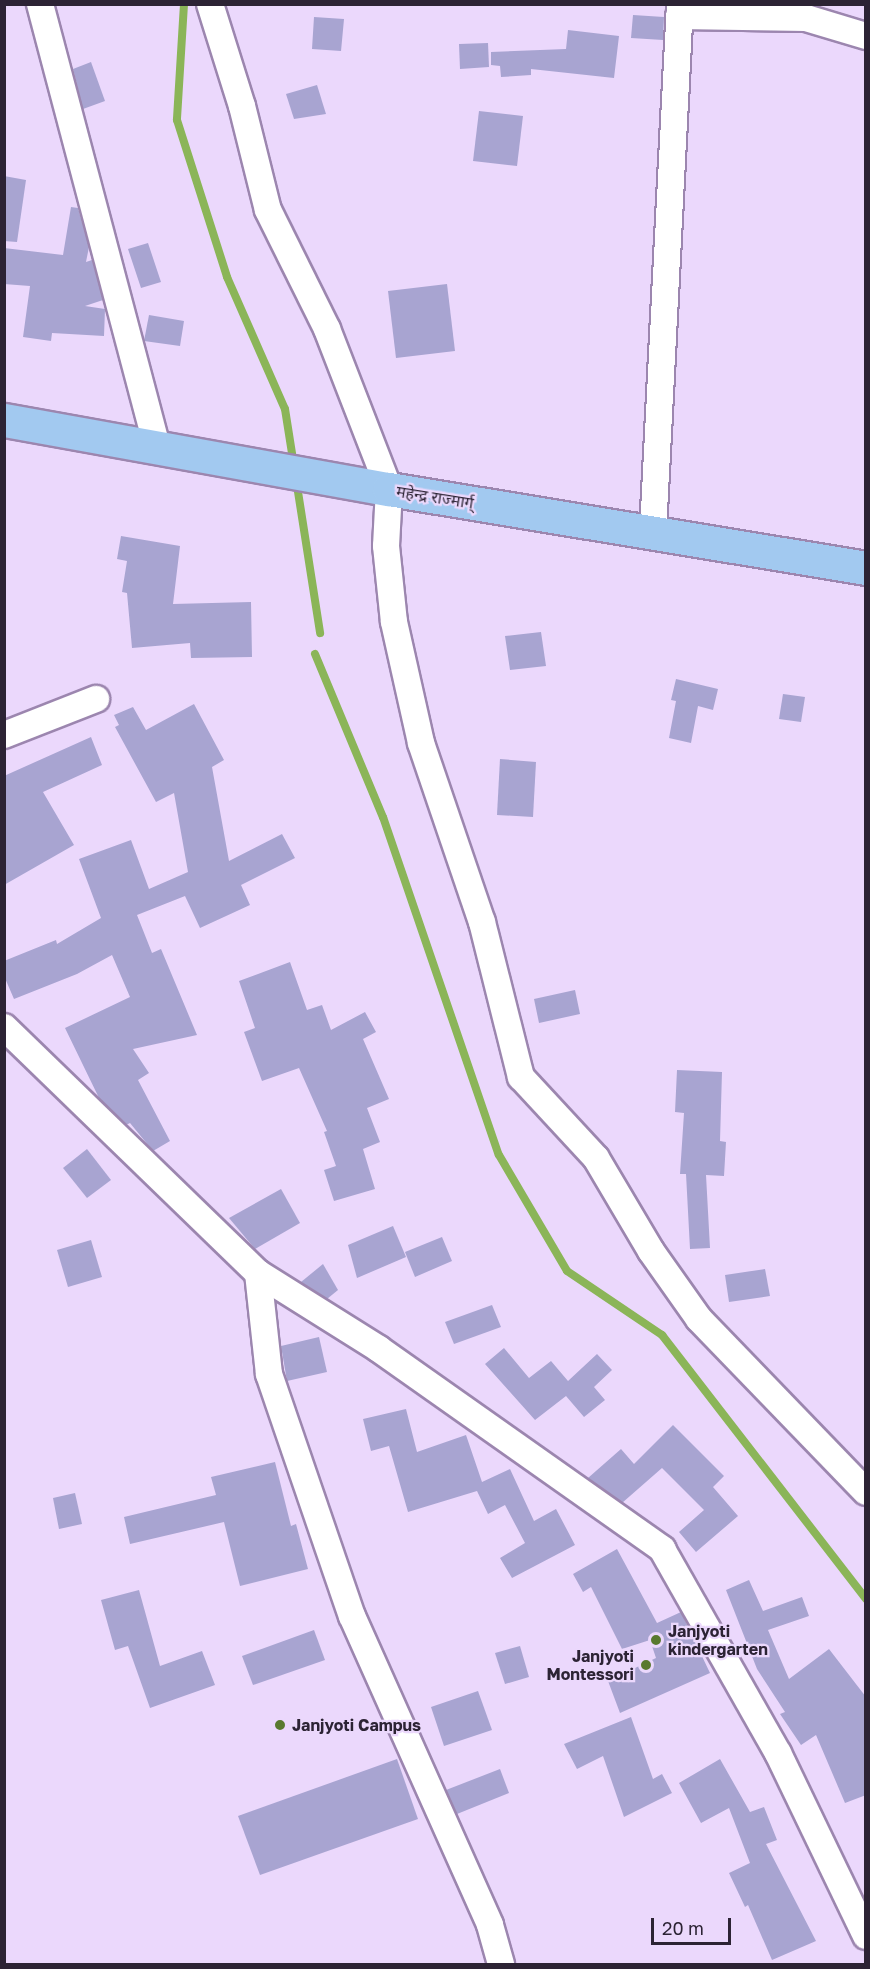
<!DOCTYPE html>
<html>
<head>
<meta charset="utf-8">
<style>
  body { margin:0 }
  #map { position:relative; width:870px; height:1969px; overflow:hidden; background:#ebd8fc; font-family:"Golos Text","Noto Sans Devanagari",sans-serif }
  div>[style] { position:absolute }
  .stream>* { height:8px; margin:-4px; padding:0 4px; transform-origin:4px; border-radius:4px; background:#8bb558 }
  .building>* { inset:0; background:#a8a4d1 }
  .roads { filter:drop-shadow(2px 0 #9c86af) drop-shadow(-2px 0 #9c86af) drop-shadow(0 2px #9c86af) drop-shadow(0 -2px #9c86af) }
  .minor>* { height:26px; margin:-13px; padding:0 13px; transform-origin:13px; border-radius:13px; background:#fff }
  .highway>* { height:33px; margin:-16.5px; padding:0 16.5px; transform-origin:16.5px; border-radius:16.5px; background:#a2c9f0 }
  .dots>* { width:16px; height:16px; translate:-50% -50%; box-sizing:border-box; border:3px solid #ebd8fc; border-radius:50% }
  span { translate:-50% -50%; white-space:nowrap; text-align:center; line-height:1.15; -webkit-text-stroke:4.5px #ebd8fc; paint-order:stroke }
  .street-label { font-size:16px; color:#2c2334 }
  .poi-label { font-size:16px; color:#2c2334; font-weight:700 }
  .left { translate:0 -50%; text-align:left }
  .right { translate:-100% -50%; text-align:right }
  .frame { position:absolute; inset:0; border:6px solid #2c2334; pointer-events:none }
  .scale { position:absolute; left:651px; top:1918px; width:80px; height:27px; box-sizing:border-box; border:3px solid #2c2334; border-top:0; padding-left:8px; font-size:18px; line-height:21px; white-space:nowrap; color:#2c2334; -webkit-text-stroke:4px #ebd8fc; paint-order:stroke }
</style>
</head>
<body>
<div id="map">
  <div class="stream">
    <div style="left:184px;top:4px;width:116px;rotate:93.5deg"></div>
    <div style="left:177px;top:120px;width:165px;rotate:72.3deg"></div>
    <div style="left:227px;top:277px;width:144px;rotate:66.3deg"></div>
    <div style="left:285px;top:409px;width:58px;rotate:81deg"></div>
    <div style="left:296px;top:479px;width:156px;rotate:81.1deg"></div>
    <div style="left:315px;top:654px;width:177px;rotate:67.4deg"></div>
    <div style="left:383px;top:817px;width:357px;rotate:71.1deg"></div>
    <div style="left:499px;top:1155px;width:134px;rotate:59.6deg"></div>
    <div style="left:567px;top:1271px;width:115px;rotate:34deg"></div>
    <div style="left:662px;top:1335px;width:334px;rotate:52.3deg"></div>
  </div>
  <div class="building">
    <div style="clip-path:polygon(633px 15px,664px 17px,663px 40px,631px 38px)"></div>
    <div style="clip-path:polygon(314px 17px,344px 19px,341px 51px,312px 49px)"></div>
    <div style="clip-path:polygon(568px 30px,619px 36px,614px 78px,531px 69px,531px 75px,501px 77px,500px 66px,491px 65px,491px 52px,566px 49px)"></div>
    <div style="clip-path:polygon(488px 43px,489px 67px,460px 69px,459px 44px)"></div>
    <div style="clip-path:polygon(91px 62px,105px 101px,83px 109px,73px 69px)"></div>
    <div style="clip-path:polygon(317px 85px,326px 114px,294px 119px,286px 94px)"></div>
    <div style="clip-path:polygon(479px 111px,523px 116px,517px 166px,473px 161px)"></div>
    <div style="clip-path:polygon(4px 176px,26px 180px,17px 242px,4px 241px)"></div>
    <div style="clip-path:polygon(71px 207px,78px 208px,89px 247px,86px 262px,92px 260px,103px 300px,85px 306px,105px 309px,104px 336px,52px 333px,51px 341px,23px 337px,30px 286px,4px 284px,4px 248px,63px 255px)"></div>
    <div style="clip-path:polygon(148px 243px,161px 282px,141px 288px,128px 249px)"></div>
    <div style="clip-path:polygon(447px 284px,455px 351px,396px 358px,388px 291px)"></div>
    <div style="clip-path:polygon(149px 315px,184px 321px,180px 346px,144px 341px)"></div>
    <div style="clip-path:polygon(121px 536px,180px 546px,173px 604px,251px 602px,252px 657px,191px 658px,190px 643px,132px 648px,127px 593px,122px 592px,127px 561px,117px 559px)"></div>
    <div style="clip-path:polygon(541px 632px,546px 666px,510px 670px,505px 636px)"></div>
    <div style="clip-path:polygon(676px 679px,718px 689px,713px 710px,698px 706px,691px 743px,669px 738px,676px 701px,671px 700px)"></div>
    <div style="clip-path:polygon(783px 694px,805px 697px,801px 722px,779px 719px)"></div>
    <div style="clip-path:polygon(194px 704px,224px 760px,212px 767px,229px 861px,282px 834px,295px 858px,241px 885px,250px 905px,200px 928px,185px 896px,137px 915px,152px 953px,161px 949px,197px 1035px,133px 1049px,149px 1073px,138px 1080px,170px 1141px,153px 1151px,130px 1123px,126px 1125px,99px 1098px,65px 1028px,130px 997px,112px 955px,77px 974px,14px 999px,4px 976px,4px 961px,56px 940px,57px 944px,101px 918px,79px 859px,131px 840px,149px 889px,188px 872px,174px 793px,156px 802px,115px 727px,119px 725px,114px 715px,133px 707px,146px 730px)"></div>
    <div style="clip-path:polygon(91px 737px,102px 765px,43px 792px,74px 845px,4px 885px,4px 776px)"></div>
    <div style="clip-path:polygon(500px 759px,536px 762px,533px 817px,497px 815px)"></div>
    <div style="clip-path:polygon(290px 962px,307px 1010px,322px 1005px,331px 1030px,365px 1012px,376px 1032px,363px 1039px,389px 1099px,367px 1108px,380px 1142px,363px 1149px,375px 1189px,334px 1201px,324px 1170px,336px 1166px,324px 1132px,327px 1131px,299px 1068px,262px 1081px,244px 1032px,255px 1028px,239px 981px)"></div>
    <div style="clip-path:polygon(575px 990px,580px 1014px,539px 1023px,534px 999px)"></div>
    <div style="clip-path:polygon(677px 1070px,722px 1072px,720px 1141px,726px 1142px,724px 1176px,706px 1175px,710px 1248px,690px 1249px,686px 1174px,680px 1174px,684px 1113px,675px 1112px)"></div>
    <div style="clip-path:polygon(87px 1149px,111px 1180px,87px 1198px,63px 1168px)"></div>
    <div style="clip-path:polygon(281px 1189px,300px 1223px,255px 1249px,229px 1218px)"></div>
    <div style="clip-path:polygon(393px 1226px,406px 1257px,357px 1278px,348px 1245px)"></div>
    <div style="clip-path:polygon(442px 1237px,452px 1261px,415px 1277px,405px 1252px)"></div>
    <div style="clip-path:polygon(91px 1240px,102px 1277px,68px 1287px,57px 1250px)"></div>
    <div style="clip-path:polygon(323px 1264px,338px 1290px,327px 1299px,301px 1282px)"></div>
    <div style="clip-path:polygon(765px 1269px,770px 1296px,729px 1302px,725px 1275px)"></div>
    <div style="clip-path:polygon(492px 1305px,501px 1327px,454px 1344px,445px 1322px)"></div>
    <div style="clip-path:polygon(319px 1337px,327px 1372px,287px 1381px,281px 1346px)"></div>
    <div style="clip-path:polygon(504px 1348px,529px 1378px,551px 1361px,568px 1381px,597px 1354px,612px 1370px,594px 1387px,605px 1400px,584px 1417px,566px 1396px,535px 1420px,485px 1364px)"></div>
    <div style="clip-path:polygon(406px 1409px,417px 1452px,466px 1435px,482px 1482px,510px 1469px,534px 1521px,556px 1509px,575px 1545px,512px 1578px,500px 1558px,525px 1543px,505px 1505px,488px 1514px,477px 1491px,408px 1512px,389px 1446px,371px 1451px,363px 1419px)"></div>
    <div style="clip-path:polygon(673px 1425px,724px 1476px,713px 1487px,738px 1516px,696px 1552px,679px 1532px,704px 1510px,662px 1468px,622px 1503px,588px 1478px,621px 1449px,634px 1464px)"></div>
    <div style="clip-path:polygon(275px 1462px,291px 1526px,296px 1524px,308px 1569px,240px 1586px,224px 1522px,130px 1544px,124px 1517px,216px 1495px,211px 1477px)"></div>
    <div style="clip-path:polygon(75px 1493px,82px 1524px,59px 1529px,53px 1498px)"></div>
    <div style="clip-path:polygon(617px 1549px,657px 1623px,681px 1612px,710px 1673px,620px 1713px,608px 1681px,656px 1658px,650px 1640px,622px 1649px,591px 1587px,583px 1592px,573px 1574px)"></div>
    <div style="clip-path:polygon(749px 1580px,763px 1611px,802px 1597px,809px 1616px,768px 1630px,789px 1679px,829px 1649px,866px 1697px,866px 1795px,845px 1803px,816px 1735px,801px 1745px,780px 1714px,785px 1712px,757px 1669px,726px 1590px)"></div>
    <div style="clip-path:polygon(139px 1590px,160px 1666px,202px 1651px,215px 1685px,150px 1708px,128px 1646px,115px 1650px,101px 1600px)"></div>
    <div style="clip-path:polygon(314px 1630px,325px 1660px,253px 1685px,242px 1656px)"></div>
    <div style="clip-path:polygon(520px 1646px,529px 1677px,505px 1684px,495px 1653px)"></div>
    <div style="clip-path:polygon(478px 1691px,492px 1730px,444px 1746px,431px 1707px)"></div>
    <div style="clip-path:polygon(631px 1717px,653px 1779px,662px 1774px,672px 1793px,624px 1817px,603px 1756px,577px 1769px,564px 1744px)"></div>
    <div style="clip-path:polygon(397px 1759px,418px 1819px,260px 1875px,238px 1816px)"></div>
    <div style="clip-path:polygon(720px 1759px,750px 1812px,764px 1807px,777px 1840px,766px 1844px,816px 1941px,772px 1960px,748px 1905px,745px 1907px,729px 1873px,750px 1863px,729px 1808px,701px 1823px,679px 1783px)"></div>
    <div style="clip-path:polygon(500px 1769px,509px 1793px,457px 1814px,446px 1790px)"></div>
  </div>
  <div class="roads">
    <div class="minor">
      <div style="left:40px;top:4px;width:458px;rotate:75.2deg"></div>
      <div style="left:210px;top:4px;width:107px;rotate:72.6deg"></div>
      <div style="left:242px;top:106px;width:107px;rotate:76deg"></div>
      <div style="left:268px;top:210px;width:133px;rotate:63.6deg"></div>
      <div style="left:327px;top:329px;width:172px;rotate:68.8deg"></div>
      <div style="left:389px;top:489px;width:57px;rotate:93deg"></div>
      <div style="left:386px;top:546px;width:76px;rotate:84deg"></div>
      <div style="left:394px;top:622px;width:124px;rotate:77.4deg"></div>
      <div style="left:421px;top:743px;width:189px;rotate:71.2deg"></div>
      <div style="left:482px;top:922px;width:160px;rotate:75.9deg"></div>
      <div style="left:521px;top:1077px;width:110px;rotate:47.2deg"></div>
      <div style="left:596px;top:1158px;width:108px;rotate:59.4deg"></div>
      <div style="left:651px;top:1251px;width:83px;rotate:54.8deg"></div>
      <div style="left:699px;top:1319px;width:240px;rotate:46deg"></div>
      <div style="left:679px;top:16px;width:127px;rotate:0.9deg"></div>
      <div style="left:806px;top:18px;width:63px;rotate:16.7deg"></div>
      <div style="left:653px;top:531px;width:528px;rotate:-87.07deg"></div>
      <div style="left:4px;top:735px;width:99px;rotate:-21.4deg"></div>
      <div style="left:4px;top:1027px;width:354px;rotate:44.1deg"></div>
      <div style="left:258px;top:1273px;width:143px;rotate:32.1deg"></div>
      <div style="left:379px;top:1349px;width:347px;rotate:35.2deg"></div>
      <div style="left:662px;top:1549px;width:235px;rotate:60.4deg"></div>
      <div style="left:778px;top:1753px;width:203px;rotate:64.3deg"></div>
      <div style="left:258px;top:1273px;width:102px;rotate:83.8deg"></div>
      <div style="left:269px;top:1374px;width:256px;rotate:71.1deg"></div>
      <div style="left:352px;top:1616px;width:338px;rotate:65.9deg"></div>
      <div style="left:490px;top:1925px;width:41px;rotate:74.2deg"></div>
    </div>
    <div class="highway">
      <div style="left:4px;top:420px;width:391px;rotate:10.2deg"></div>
      <div style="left:389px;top:489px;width:483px;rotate:9.4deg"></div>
    </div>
  </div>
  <div class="dots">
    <div style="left:656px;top:1640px;background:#59792f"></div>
    <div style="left:646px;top:1665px;background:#59792f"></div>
    <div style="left:280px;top:1725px;background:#59792f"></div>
  </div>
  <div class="street-label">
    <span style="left:435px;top:497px;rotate:9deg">महेन्द्र राज्मार्ग्</span>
  </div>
  <div class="poi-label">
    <span class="left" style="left:668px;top:1640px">Janjyoti<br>kindergarten</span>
    <span class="right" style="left:634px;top:1665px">Janjyoti<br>Montessori</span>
    <span class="left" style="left:292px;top:1725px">Janjyoti Campus</span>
  </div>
  <div class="frame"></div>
  <div class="scale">20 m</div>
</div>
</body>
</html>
